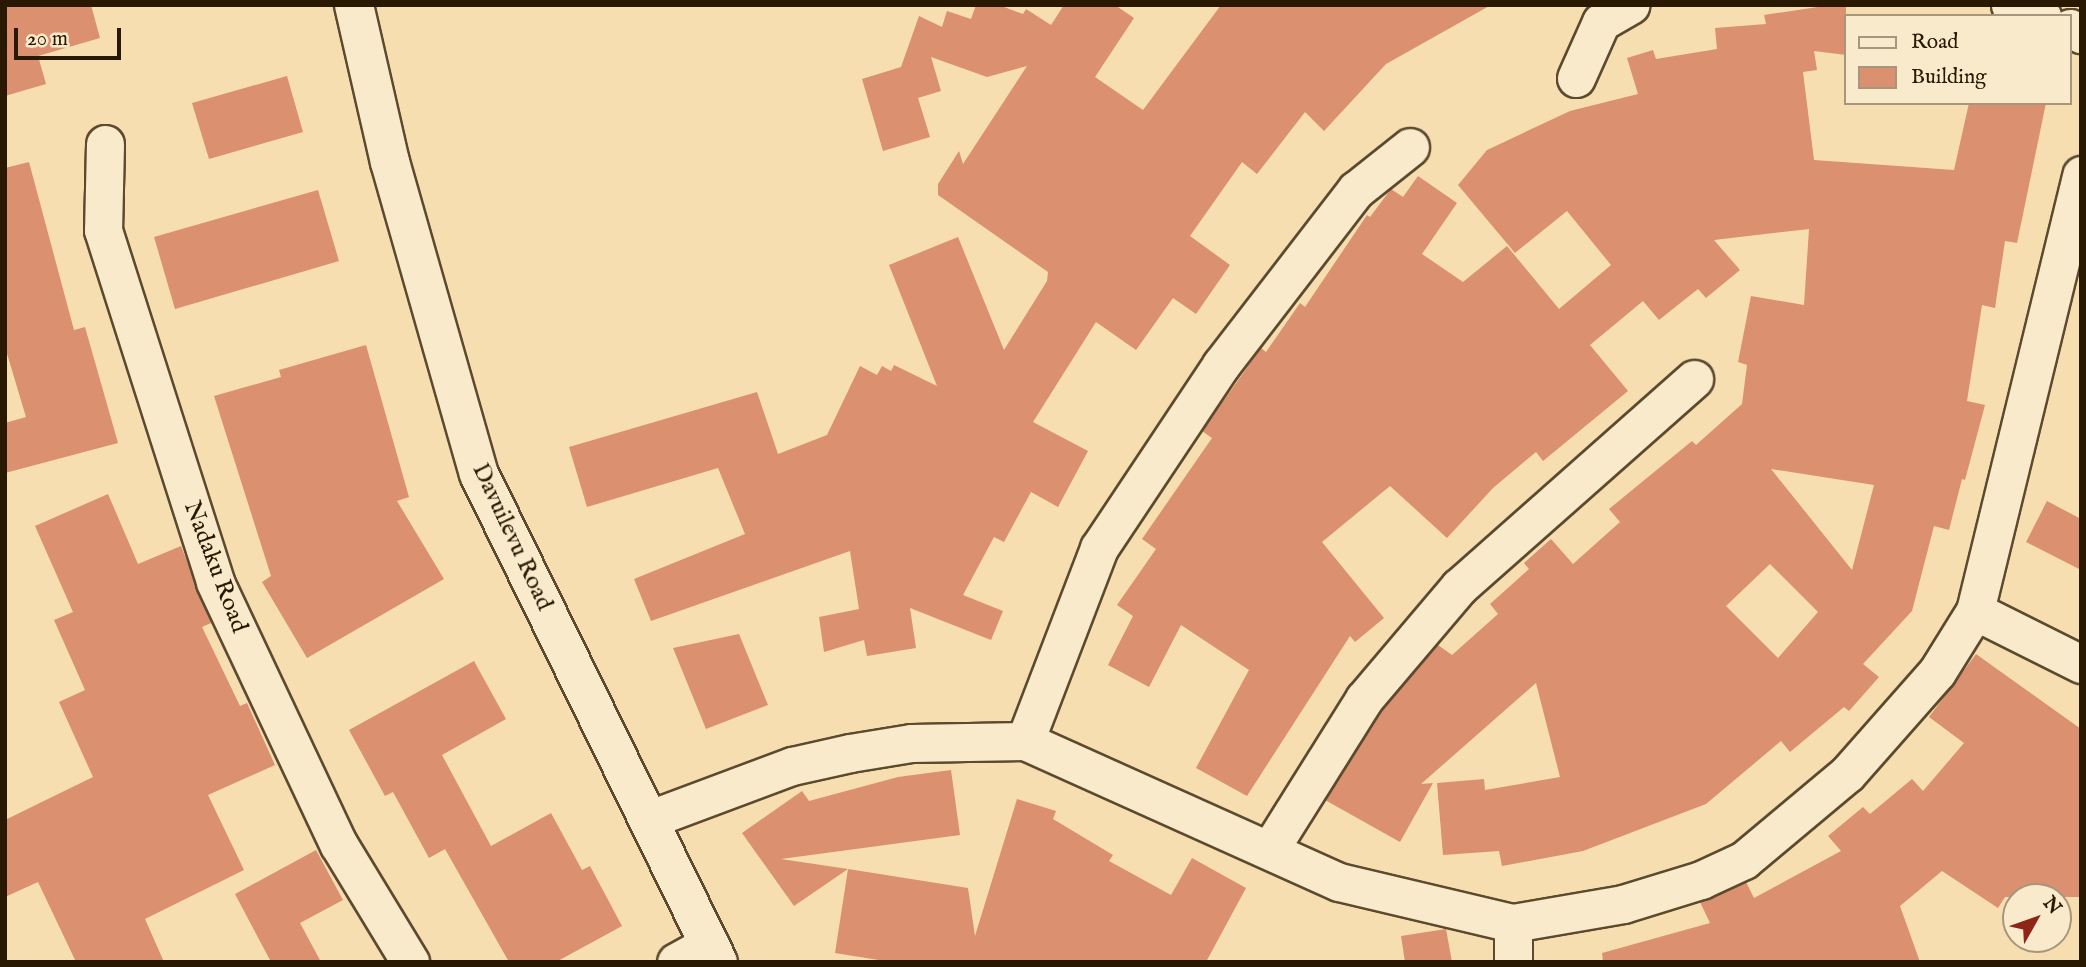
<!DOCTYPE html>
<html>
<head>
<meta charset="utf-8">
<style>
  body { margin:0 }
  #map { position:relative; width:2086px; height:967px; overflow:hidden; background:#f6deb0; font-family:"IM FELL English",serif }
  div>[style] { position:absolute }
  .building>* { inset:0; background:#db9070 }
  .roads { filter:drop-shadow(2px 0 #5c4a2e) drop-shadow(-2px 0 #5c4a2e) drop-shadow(0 2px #5c4a2e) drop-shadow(0 -2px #5c4a2e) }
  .minor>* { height:37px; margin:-18.5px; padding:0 18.5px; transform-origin:18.5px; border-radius:18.5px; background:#f9eacc }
  .tertiary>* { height:38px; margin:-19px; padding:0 19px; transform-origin:19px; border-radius:19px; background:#f9eacc }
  span { translate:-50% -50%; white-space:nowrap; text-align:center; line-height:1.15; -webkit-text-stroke:6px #f9eacc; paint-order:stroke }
  .street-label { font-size:24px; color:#291802 }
  .frame { position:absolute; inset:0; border:7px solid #291802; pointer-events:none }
  .legend { position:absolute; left:1844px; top:14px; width:228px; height:91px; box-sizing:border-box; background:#f9eacc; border:2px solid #a6967b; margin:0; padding:9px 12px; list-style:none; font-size:21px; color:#291802 }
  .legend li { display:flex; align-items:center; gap:14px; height:35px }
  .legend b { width:35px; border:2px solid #a6967b }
  .north { position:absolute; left:2002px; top:883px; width:70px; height:70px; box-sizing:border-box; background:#f9eacc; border:2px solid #a6967b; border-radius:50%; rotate:50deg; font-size:19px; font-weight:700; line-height:28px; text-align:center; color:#291802 }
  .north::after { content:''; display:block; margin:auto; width:24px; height:32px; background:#8f2418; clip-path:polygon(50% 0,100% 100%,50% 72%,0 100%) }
  .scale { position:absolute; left:14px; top:28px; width:107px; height:32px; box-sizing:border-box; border:4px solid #291802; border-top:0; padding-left:9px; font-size:21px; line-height:24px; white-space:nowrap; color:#291802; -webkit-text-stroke:5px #f9eacc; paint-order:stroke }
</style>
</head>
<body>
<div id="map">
  <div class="building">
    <div style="clip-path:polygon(5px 5px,91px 5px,100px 38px,38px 56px,46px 84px,5px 96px)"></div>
    <div style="clip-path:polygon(976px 5px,999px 5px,1023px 14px,1026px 9px,1051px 25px,1064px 5px,1115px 5px,1134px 18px,1095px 77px,1143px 110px,1221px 5px,1491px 5px,1386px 64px,1324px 131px,1305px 112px,1257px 174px,1242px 162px,1190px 236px,1230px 265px,1196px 314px,1173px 298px,1136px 350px,1096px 322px,1033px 422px,1088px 451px,1058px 507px,1031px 492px,1004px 542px,994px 537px,963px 595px,1003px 611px,991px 640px,910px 608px,916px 648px,867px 656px,864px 640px,824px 652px,819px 617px,859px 609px,850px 551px,651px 621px,634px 579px,745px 534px,718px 468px,587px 507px,569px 447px,757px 392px,778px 454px,827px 435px,860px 366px,877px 375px,882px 366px,891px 371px,894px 365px,937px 386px,889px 265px,958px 237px,1004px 350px,1047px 281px,1048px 272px,938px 195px,938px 184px,959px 151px,963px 164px,1027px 66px,987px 77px,931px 57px,941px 91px,918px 98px,930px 137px,883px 151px,862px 79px,901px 67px,919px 16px,942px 27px,947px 11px,971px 19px)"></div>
    <div style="clip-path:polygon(evenodd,1831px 5px,1846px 5px,1846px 55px,1814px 51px,1817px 70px,1803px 72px,1814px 160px,1954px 170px,1969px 103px,2046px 103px,2017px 243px,2005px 241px,1995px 308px,1982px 305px,1967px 401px,1985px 405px,1965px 480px,1962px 479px,1949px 530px,1934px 526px,1912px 611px,1863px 664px,1879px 677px,1849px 711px,1844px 707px,1790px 752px,1781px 741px,1706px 804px,1583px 851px,1502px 866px,1499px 851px,1443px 855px,1437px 783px,1484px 779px,1485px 790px,1560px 777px,1536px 683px,1421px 784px,1433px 783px,1400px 842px,1325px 800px,1383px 709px,1438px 645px,1452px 655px,1498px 614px,1490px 604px,1529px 569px,1524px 563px,1551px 539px,1573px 564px,1620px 522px,1609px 509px,1692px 441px,1696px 445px,1742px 404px,1747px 365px,1738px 362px,1751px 296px,1804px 305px,1809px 229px,1714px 240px,1740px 270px,1706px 298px,1698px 289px,1659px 320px,1643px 301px,1590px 345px,1628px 391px,1543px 461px,1536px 452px,1493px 488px,1447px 538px,1390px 486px,1322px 542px,1384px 618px,1355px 642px,1350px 636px,1247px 796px,1196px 768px,1249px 670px,1181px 625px,1149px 687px,1108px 665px,1133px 616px,1117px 605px,1156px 549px,1142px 539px,1212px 438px,1202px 431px,1261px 348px,1266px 352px,1300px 303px,1305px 307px,1367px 215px,1370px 217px,1391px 189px,1403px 197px,1418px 176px,1457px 203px,1422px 254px,1463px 282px,1507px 246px,1559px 309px,1611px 265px,1567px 211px,1515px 253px,1458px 185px,1487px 150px,1570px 111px,1638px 94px,1627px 58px,1653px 50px,1656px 59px,1717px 49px,1715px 28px,1766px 24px,1764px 15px,1831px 5px,1771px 469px,1874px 485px,1852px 570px,1771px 469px,1831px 5px,1770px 564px,1818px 612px,1778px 658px,1726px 606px,1770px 564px)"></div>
    <div style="clip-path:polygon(287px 76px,303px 132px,209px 159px,192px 103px)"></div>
    <div style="clip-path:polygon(29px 162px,74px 330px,85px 327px,118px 443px,5px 473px,5px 423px,26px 417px,5px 347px,5px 168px)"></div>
    <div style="clip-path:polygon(318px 190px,339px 261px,175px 309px,154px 237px)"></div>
    <div style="clip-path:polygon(366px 345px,409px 497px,397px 501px,444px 579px,307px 658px,262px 582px,271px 576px,214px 396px,281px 377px,279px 370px)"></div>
    <div style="clip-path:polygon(108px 494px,138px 564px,181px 546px,211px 623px,202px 627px,240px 706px,247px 703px,275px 765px,208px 795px,244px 870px,145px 919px,164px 962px,76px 962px,38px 882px,5px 897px,5px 820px,93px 777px,59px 702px,85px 690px,54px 620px,73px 612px,35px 526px)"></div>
    <div style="clip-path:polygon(2047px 501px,2081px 519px,2081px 570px,2026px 542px)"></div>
    <div style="clip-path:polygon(739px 634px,768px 705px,706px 729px,673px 648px)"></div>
    <div style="clip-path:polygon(1976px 654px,2081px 729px,2081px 897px,2005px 897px,1998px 908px,1942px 871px,1900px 906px,1920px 962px,1603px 962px,1602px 953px,1710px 923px,1700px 902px,1746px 882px,1754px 898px,1841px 851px,1828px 836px,1863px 807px,1870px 814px,1912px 779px,1923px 791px,1964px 743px,1929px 717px)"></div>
    <div style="clip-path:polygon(474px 661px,506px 719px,442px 755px,491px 846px,551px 813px,582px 870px,590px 866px,622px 926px,556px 962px,509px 962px,445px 849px,429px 858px,393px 792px,385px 796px,349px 730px)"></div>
    <div style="clip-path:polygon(951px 770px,960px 835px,781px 859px,848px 869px,794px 906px,742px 833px,802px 791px,809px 801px,898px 777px)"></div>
    <div style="clip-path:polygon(1017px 799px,1056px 811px,1053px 819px,1113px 855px,1109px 861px,1171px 895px,1192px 858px,1246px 888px,1206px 962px,891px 962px,835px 953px,848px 869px,968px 888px,975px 936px)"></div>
    <div style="clip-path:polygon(316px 850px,343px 900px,300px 923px,321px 962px,271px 962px,235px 894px)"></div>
    <div style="clip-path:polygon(1446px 929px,1452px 962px,1405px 962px,1401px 936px)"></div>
  </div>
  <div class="roads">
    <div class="minor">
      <div style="left:2010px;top:5px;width:34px;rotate:19deg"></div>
      <div style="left:2070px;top:28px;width:13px;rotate:29deg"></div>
      <div style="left:1576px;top:78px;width:61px;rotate:-65.9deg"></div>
      <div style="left:1601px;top:22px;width:34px;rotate:-30deg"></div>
      <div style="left:105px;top:144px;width:86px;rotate:91.3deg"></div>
      <div style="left:103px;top:230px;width:369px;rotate:72.3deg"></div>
      <div style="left:215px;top:582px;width:291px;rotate:64.8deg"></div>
      <div style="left:339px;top:845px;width:137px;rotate:58.7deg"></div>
      <div style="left:1975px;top:611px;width:119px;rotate:26.6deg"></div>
      <div style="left:1025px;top:741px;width:207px;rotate:-69deg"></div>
      <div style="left:1099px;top:548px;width:220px;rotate:-56.3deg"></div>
      <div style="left:1221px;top:365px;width:221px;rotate:-52.4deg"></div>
      <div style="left:1356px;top:190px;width:69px;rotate:-38.5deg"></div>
      <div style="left:650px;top:819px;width:152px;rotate:-20.5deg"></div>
      <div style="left:792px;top:766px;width:59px;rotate:-12.6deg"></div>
      <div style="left:850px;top:753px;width:62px;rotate:-9.3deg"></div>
      <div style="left:911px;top:743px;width:114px;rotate:-1deg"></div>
      <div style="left:1025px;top:741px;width:344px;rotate:24.2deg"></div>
      <div style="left:1339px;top:882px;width:179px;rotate:13.3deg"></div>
      <div style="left:1513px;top:923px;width:112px;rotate:-9.8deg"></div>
      <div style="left:1623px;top:904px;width:82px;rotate:-17.1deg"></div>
      <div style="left:1701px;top:880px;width:47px;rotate:-24.9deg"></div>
      <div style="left:1744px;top:860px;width:134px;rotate:-39.9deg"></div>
      <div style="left:1847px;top:774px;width:136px;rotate:-48.6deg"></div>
      <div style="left:1937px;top:672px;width:72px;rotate:-58.1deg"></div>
      <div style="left:1975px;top:611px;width:449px;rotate:-76.3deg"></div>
      <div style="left:1270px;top:849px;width:177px;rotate:-57.9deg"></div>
      <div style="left:1364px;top:699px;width:147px;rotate:-49.7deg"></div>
      <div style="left:1459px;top:587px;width:314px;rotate:-41.5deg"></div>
      <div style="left:1513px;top:923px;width:39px;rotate:90deg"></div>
      <div style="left:676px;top:962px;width:38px;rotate:-29deg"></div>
    </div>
    <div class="tertiary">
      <div style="left:354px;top:5px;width:161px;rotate:77.1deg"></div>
      <div style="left:390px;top:162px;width:324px;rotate:74.1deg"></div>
      <div style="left:479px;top:474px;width:543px;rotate:63.91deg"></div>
    </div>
  </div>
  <div class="street-label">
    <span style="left:512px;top:537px;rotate:65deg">Davuilevu Road</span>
    <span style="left:215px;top:567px;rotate:69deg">Nadaku Road</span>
  </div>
  <div class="frame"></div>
  <ul class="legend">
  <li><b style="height:9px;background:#f9eacc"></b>Road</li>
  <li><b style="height:19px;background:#db9070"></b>Building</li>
  </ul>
  <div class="north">N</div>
  <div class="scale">20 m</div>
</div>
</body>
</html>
